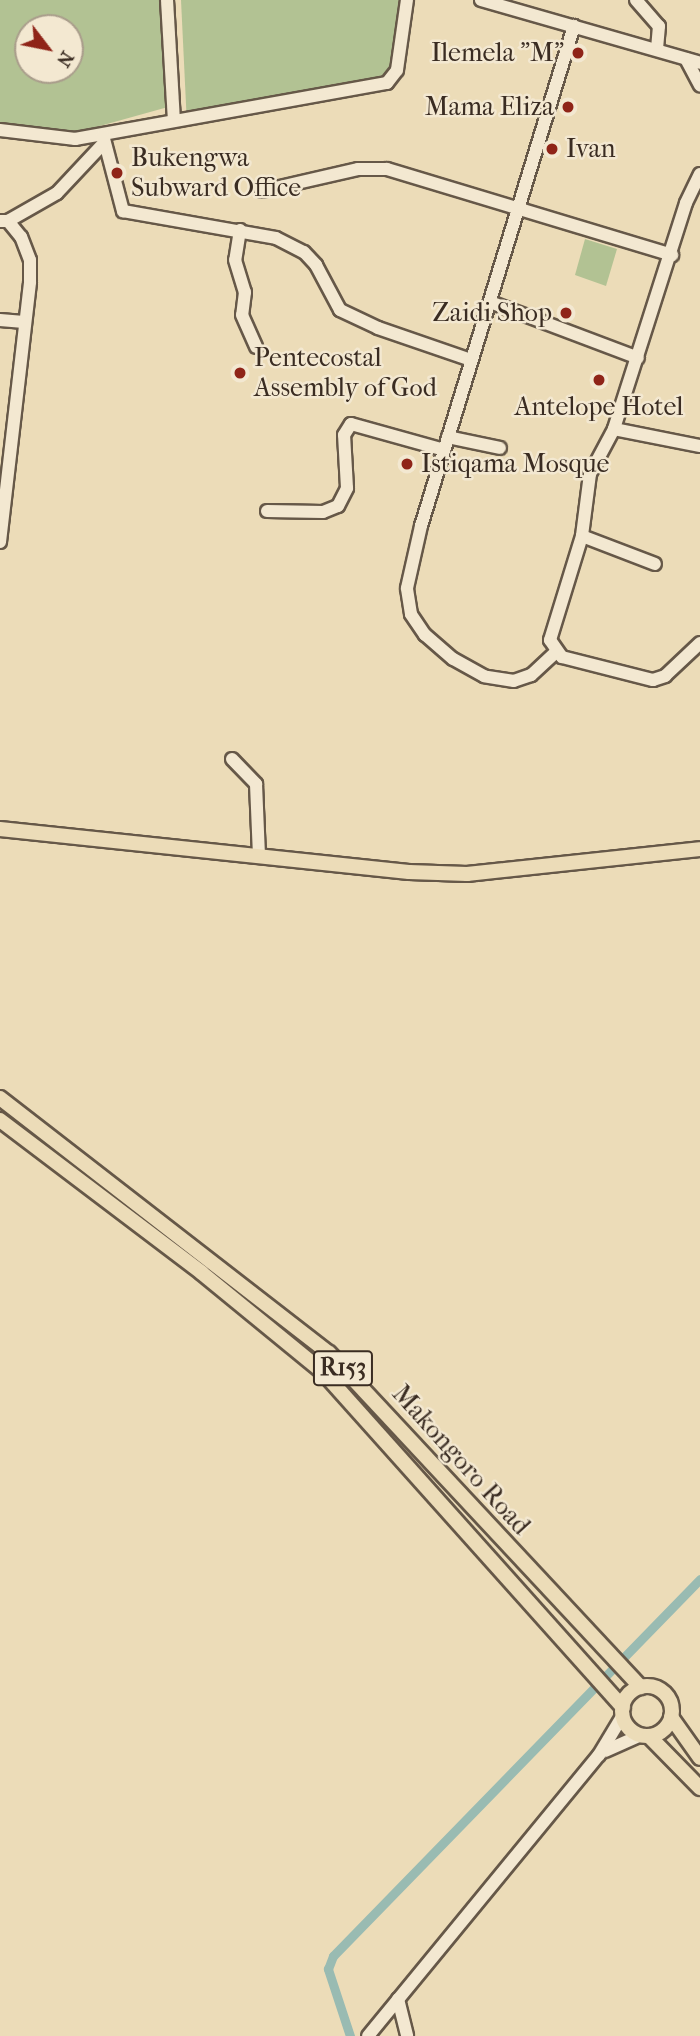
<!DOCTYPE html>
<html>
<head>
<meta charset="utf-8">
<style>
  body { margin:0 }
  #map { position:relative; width:700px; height:2036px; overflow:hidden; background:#ecdcb8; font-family:"IM FELL French Canon",serif }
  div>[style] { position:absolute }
  .green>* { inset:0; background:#b2c293 }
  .canal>* { height:9px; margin:-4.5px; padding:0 4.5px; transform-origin:4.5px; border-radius:4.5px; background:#99bbb2 }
  .roads { filter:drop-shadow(2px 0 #665848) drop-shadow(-2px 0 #665848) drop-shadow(0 2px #665848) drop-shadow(0 -2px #665848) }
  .minor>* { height:12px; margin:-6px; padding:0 6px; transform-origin:6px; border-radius:6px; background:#f3e8d1 }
  .major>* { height:14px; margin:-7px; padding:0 7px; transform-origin:7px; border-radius:7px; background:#ecdcb8 }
  .major>.ring { margin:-7px; padding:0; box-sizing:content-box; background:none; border:14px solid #ecdcb8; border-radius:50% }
  .dots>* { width:19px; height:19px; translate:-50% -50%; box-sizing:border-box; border:4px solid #f3e8d1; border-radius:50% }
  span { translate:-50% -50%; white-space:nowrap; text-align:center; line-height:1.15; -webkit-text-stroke:5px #f3e8d1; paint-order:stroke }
  .shield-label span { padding:2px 5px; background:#f3e8d1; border:2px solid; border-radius:5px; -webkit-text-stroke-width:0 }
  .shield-label { font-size:24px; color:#3a2c22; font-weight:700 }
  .poi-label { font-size:26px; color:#3a2c22 }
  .right { translate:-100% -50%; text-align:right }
  .left { translate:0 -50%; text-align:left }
  .street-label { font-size:26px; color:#3a2c22 }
  .north { position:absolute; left:14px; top:14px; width:70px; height:70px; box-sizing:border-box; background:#f3e8d1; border:2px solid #a99d8b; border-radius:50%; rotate:122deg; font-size:19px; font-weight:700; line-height:28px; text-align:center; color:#3a2c22 }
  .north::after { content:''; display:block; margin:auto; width:24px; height:32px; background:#8f2418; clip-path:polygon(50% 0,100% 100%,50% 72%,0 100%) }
</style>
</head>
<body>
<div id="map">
  <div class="green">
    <div style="clip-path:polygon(evenodd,0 0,166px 0,168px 107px,64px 136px,0 123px,0 0,28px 28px,70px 28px,70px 70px,28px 70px,28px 28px)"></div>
    <div style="clip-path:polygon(181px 0,405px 0,391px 88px,187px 125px)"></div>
    <div style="clip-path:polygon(585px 239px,617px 249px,606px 286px,575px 275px)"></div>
  </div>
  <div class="canal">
    <div style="left:350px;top:2036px;width:71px;rotate:-108.2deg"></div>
    <div style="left:328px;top:1969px;width:14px;rotate:-69deg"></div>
    <div style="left:333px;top:1956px;width:526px;rotate:-45.77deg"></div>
  </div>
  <div class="roads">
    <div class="minor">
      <div style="left:167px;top:0;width:120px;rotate:86.7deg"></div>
      <div style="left:481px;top:0;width:228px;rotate:16deg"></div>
      <div style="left:636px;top:0;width:35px;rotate:49deg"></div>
      <div style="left:659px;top:26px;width:23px;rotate:95deg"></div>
      <div style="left:686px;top:59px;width:30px;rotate:62deg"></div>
      <div style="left:0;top:130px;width:76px;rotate:6.8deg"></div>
      <div style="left:75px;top:139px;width:317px;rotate:-10.2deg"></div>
      <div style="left:387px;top:83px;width:16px;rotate:-52deg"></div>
      <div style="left:397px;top:70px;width:71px;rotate:-81.9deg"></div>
      <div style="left:103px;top:135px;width:79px;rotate:75.3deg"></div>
      <div style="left:123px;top:211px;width:155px;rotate:10deg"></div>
      <div style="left:276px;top:238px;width:31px;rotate:27deg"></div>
      <div style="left:304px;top:252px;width:18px;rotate:47deg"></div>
      <div style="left:316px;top:265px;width:51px;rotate:61.9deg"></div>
      <div style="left:340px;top:310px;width:42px;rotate:25.3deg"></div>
      <div style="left:378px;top:328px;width:98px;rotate:19deg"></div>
      <div style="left:700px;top:174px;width:32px;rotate:116deg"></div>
      <div style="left:686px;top:203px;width:237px;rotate:107.7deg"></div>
      <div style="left:614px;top:429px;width:51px;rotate:118.1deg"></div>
      <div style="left:590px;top:474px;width:63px;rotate:97.4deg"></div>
      <div style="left:582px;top:536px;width:109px;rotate:107.1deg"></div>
      <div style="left:550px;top:640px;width:21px;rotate:55deg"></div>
      <div style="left:562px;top:657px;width:94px;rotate:14.2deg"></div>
      <div style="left:653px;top:680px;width:13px;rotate:-18deg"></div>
      <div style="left:665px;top:676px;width:48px;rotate:-43.3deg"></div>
      <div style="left:262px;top:191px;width:98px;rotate:-12.9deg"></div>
      <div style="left:358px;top:169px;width:29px"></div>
      <div style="left:387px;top:169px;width:298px;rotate:16.8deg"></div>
      <div style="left:0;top:221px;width:8px"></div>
      <div style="left:8px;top:221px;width:56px;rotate:-29.7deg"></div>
      <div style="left:57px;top:193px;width:69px;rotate:-46.8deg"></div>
      <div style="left:240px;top:230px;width:30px;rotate:99deg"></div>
      <div style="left:235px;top:260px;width:34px;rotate:73deg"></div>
      <div style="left:245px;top:292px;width:23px;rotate:97deg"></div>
      <div style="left:242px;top:315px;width:35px;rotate:66deg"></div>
      <div style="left:490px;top:302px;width:158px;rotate:20.7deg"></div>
      <div style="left:0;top:320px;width:24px;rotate:5deg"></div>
      <div style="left:614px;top:429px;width:88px;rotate:11.2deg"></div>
      <div style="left:448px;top:437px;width:53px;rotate:11.9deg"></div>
      <div style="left:267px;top:511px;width:56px;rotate:1deg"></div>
      <div style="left:323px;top:512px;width:16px;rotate:-22deg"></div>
      <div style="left:338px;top:506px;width:20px;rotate:-63deg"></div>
      <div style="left:347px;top:488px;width:53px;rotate:-93.2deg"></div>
      <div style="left:344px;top:435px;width:13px;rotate:-58deg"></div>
      <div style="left:351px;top:424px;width:97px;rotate:15.6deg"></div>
      <div style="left:582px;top:536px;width:78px;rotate:21deg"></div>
      <div style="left:0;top:542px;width:262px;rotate:-83.4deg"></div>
      <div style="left:30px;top:282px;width:22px;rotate:-90deg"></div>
      <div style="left:30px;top:260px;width:25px;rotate:-111deg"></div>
      <div style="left:21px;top:237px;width:21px;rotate:-129deg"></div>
      <div style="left:556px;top:652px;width:34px;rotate:137deg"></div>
      <div style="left:531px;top:675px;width:18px;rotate:161deg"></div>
      <div style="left:514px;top:681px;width:30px;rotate:-171deg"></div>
      <div style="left:484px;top:676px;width:35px;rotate:-151deg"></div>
      <div style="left:453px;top:659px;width:37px;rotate:-139deg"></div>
      <div style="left:425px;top:635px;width:25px;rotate:-124deg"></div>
      <div style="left:411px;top:614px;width:26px;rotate:-99deg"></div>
      <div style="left:407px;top:588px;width:64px;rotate:-77.3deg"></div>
      <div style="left:421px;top:526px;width:523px;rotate:-72.99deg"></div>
      <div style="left:232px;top:759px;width:35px;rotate:46deg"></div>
      <div style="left:256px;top:784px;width:73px;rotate:87.6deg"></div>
      <div style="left:605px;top:1751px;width:39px;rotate:-24deg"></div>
      <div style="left:398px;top:1999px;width:38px;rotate:76deg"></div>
      <div style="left:368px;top:2036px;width:364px;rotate:-50.6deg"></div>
      <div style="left:599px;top:1755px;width:47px;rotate:-59deg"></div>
    </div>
    <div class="major">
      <div style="left:0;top:829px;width:411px;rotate:6deg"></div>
      <div style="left:409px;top:872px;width:58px;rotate:2deg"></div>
      <div style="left:467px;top:874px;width:234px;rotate:-6.1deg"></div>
      <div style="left:0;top:1098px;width:416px;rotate:37.8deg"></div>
      <div style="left:329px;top:1353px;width:457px;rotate:47deg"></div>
      <div style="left:0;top:1120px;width:253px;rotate:37.1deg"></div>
      <div style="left:202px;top:1273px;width:156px;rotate:39.3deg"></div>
      <div style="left:323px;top:1372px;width:450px;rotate:48.2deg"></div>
      <div class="ring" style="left:622px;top:1686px;width:36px;height:36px"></div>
      <div style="left:671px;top:1717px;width:50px;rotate:54.7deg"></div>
      <div style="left:649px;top:1736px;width:73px;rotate:45.6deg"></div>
    </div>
  </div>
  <div class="dots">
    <div style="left:578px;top:53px;background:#8f2418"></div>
    <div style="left:568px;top:107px;background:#8f2418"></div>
    <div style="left:552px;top:149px;background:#8f2418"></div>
    <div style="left:117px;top:173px;background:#8f2418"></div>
    <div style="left:566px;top:313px;background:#8f2418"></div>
    <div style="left:240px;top:373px;background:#8f2418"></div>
    <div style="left:599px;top:380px;background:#8f2418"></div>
    <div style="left:407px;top:464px;background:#8f2418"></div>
  </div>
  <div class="shield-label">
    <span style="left:343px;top:1368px">R153</span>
  </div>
  <div class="poi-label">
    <span class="right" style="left:564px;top:53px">Ilemela "M"</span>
    <span class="right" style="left:554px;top:107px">Mama Eliza</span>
    <span class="left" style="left:566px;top:149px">Ivan</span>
    <span class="left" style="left:131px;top:173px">Bukengwa<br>Subward Office</span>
    <span class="right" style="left:552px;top:313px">Zaidi Shop</span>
    <span class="left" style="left:254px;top:373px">Pentecostal<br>Assembly of God</span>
    <span style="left:599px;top:407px">Antelope Hotel</span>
    <span class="left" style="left:421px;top:464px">Istiqama Mosque</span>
  </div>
  <div class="street-label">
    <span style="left:461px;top:1460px;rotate:48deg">Makongoro Road</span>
  </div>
  <div class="north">N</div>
</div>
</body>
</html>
